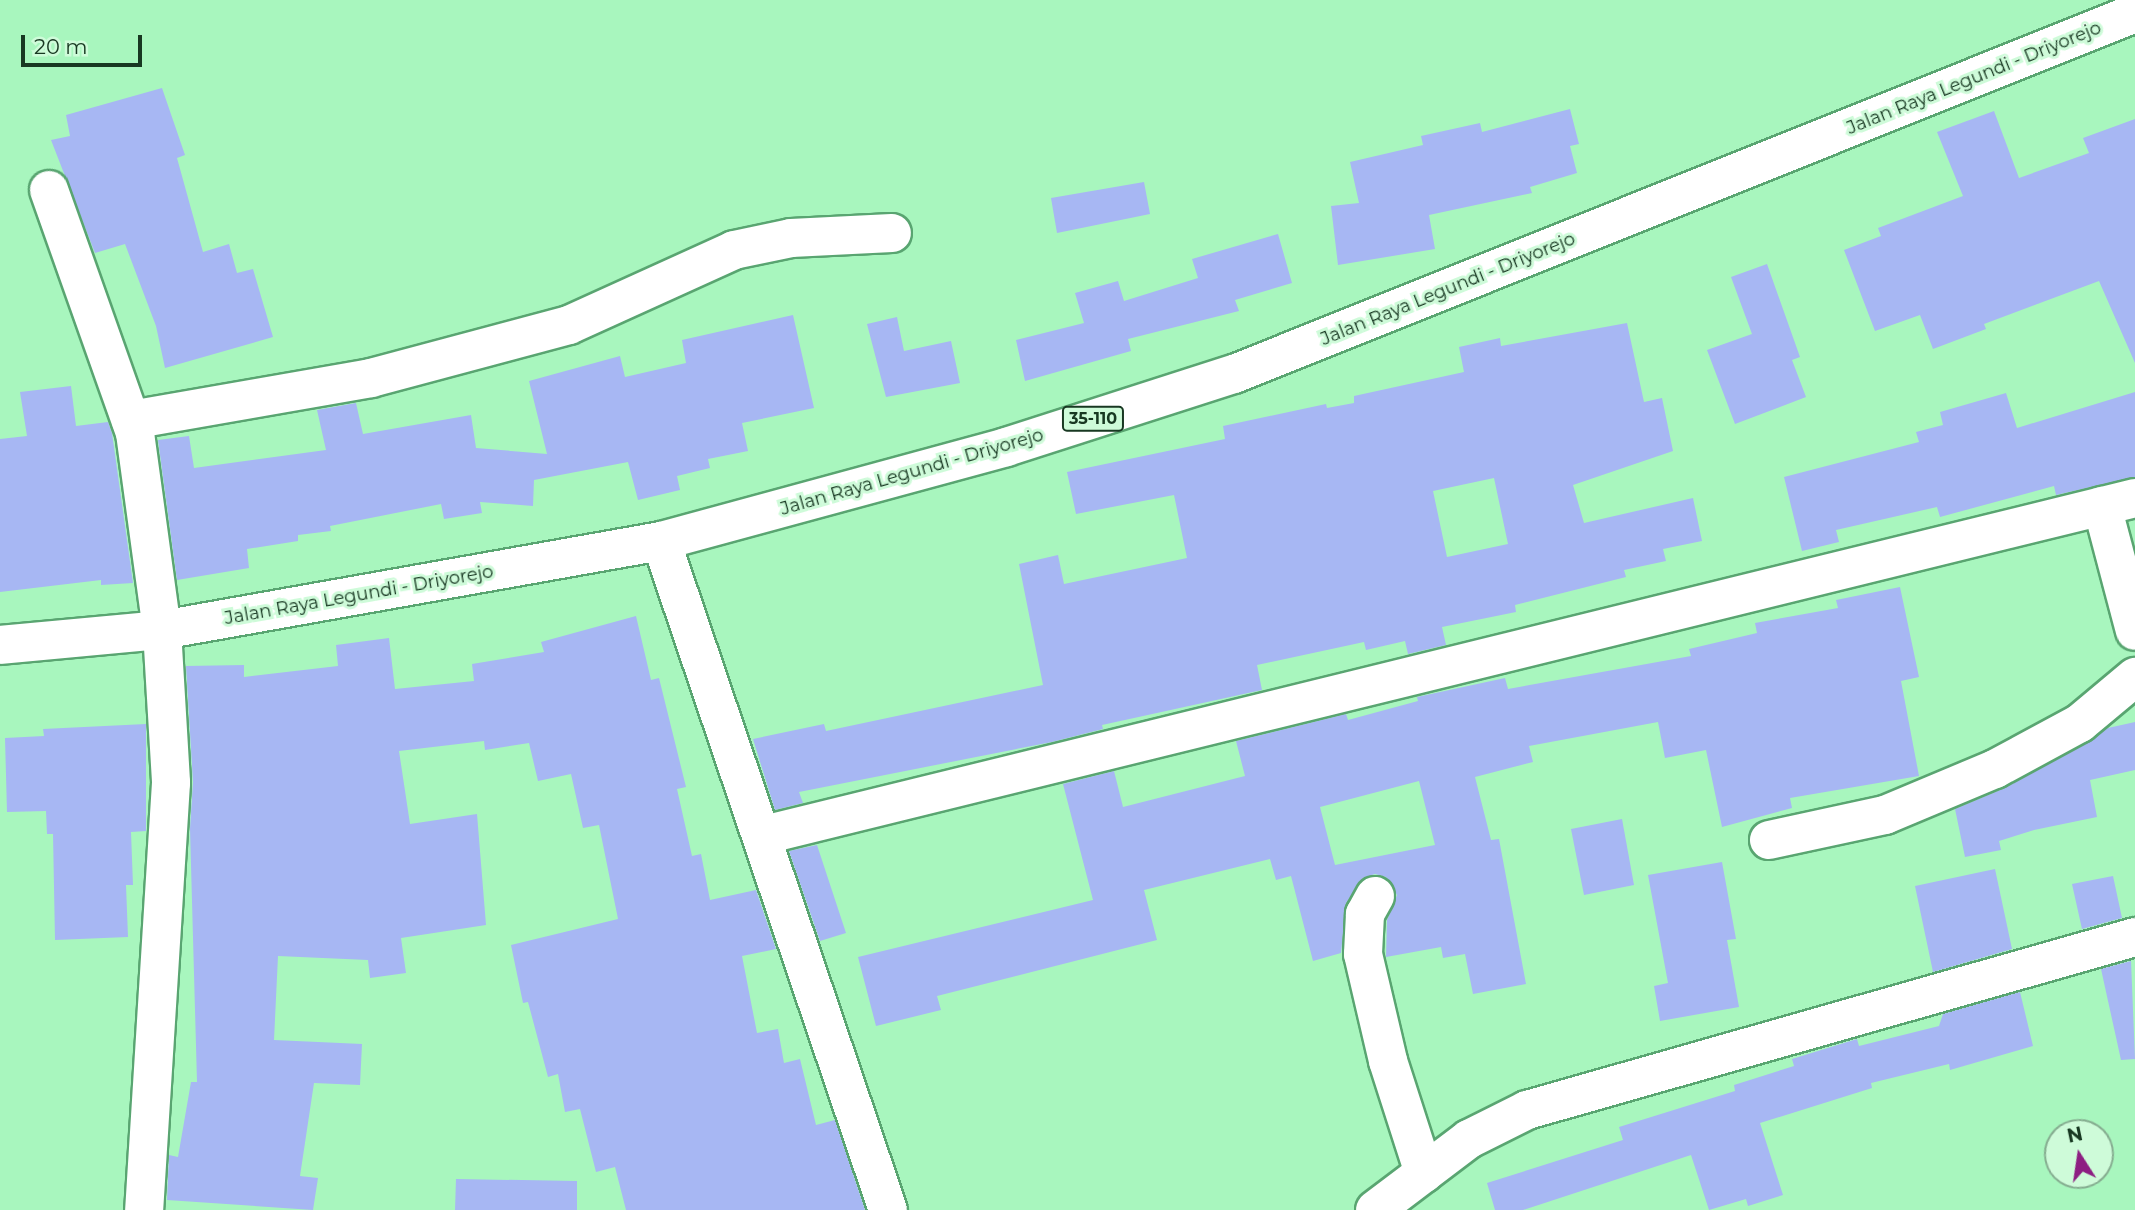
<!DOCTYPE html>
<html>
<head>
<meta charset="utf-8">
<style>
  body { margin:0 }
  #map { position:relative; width:2135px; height:1210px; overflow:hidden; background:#a8f6be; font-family:Montserrat,sans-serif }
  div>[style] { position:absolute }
  .building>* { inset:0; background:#a7b7f3 }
  .roads { filter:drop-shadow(2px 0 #59a571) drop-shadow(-2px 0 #59a571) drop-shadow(0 2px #59a571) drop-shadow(0 -2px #59a571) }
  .minor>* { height:38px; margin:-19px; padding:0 19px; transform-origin:19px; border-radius:19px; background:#fff }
  .major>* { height:38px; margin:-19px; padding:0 19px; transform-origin:19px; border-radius:19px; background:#fff }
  span { translate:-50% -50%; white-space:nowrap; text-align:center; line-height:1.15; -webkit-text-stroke:6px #cefbd9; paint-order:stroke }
  .shield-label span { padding:2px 5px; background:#cefbd9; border:2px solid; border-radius:5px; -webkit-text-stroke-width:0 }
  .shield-label { font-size:16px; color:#183822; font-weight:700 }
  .street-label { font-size:18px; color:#183822 }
  .north { position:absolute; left:2044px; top:1119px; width:70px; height:70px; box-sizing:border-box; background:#cefbd9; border:2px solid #85ad90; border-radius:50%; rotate:348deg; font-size:19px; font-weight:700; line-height:28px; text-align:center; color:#183822 }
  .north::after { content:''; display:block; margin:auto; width:24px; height:32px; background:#8d1f82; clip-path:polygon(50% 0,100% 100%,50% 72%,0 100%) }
  .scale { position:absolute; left:21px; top:35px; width:121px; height:32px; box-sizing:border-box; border:4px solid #183822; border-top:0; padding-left:9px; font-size:21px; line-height:24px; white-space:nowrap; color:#183822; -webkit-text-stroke:5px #cefbd9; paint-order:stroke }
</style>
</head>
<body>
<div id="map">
  <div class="building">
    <div style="clip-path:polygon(162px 88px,185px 155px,177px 158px,203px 252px,229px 244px,237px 273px,253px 269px,273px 337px,165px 368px,156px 326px,125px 244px,95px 253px,51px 140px,70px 136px,66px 115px)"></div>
    <div style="clip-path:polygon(1570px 109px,1579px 144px,1570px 146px,1577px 173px,1530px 187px,1532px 193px,1429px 215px,1435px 249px,1338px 265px,1331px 206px,1359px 203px,1350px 162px,1423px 145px,1421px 136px,1480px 123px,1482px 132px)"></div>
    <div style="clip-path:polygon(1994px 111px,2019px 178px,2089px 153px,2083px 138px,2135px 119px,2135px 363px,2099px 281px,1984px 324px,1986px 329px,1933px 349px,1920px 315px,1875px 331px,1844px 250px,1881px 236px,1878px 228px,1963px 196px,1937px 132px)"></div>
    <div style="clip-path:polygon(1144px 182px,1150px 214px,1057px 233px,1051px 198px)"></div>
    <div style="clip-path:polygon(1278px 234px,1292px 283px,1235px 300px,1239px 311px,1128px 339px,1131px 351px,1025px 381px,1016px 340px,1084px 323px,1075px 293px,1118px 281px,1124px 301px,1198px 278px,1192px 259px)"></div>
    <div style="clip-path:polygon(1767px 264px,1800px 357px,1792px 360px,1806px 397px,1735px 424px,1707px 350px,1752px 334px,1731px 277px)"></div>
    <div style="clip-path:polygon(793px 315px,814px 408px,742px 423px,748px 451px,708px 459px,710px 468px,677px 476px,680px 490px,638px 500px,628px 462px,534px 480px,533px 506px,480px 502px,482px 513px,444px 519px,441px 504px,330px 526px,331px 531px,298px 535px,298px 541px,247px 549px,249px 568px,177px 580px,158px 440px,189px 436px,194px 468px,326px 450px,317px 410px,356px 403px,363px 434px,471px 415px,476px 448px,547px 454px,529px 381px,620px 356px,625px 377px,686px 363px,682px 340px)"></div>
    <div style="clip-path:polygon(897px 317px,904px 351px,951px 341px,960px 383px,886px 397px,867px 324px)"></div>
    <div style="clip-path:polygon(evenodd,1627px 323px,1644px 402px,1662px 398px,1673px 451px,1573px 485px,1584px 523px,1693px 498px,1702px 541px,1663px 549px,1666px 561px,1624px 570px,1626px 577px,1515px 605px,1516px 612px,1442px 627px,1446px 645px,1408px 654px,1405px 641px,1366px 650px,1364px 642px,1257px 665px,1262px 690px,1102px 725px,1103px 729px,1052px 742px,799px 792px,803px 803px,775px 810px,753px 739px,824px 724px,826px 731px,1043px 685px,1019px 564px,1058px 555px,1064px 584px,1187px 558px,1174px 495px,1076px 514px,1067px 472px,1225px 439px,1223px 426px,1326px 404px,1327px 408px,1354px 403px,1354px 396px,1464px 372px,1459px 347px,1500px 338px,1501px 346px,1627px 323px,1494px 478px,1508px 544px,1447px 557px,1433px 491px,1494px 478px)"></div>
    <div style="clip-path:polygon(71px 386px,76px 426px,108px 422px,112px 433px,133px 583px,101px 585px,101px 580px,0 592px,0 439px,27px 436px,20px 392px)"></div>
    <div style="clip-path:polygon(2135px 392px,2135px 477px,2056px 495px,2054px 486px,1940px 517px,1937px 507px,1836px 530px,1839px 542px,1802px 551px,1784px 477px,1919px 442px,1916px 432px,1943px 425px,1940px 412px,2006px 393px,2017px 428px)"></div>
    <div style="clip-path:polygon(evenodd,1900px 587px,1919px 677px,1901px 681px,1919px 776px,1790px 798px,1792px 808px,1722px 827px,1706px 750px,1665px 758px,1658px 722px,1529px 746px,1533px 762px,1475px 777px,1491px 840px,1499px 839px,1526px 984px,1473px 994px,1465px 954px,1443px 958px,1441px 947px,1386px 957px,1387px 920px,1397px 895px,1386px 877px,1375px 874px,1363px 878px,1346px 903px,1341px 953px,1313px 961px,1291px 876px,1276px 880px,1270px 859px,1144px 890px,1157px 940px,937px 996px,941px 1010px,876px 1026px,858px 957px,1093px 900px,1063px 784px,1114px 771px,1123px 807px,1245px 776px,1236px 741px,1346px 714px,1348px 720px,1418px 701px,1417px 697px,1505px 678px,1508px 689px,1691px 656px,1689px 649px,1757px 633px,1755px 623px,1838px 608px,1836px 600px,1900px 587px,1419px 781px,1435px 845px,1335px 865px,1320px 807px,1419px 781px)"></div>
    <div style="clip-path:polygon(636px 616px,651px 680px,659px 678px,686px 787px,677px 789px,692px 856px,701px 854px,710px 900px,756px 890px,776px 949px,742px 956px,757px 1033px,778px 1029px,784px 1063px,800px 1059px,816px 1125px,835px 1120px,865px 1210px,626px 1210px,615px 1167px,596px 1172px,580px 1109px,565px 1112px,558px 1074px,548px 1077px,528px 1002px,523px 1003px,511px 945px,618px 919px,599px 825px,583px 828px,571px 774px,538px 781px,529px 743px,485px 750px,484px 741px,399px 751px,410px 824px,477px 814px,486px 925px,401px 938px,406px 973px,370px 978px,368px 960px,278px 956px,274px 1040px,362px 1044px,360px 1085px,314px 1083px,300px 1176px,318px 1178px,313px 1210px,167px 1200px,169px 1155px,178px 1157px,191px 1082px,197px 1082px,190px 829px,193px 782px,186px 666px,244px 665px,244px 677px,338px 666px,336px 645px,389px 638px,395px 689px,474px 681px,472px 664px,544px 652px,541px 642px)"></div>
    <div style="clip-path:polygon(2135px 722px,2135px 770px,2090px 780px,2097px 817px,2034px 830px,1999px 841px,2001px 850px,1965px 857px,1955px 809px,2005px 788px,2108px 728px)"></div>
    <div style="clip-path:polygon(146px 724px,146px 831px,131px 832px,133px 885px,126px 885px,128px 937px,55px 940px,53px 834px,47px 834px,46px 811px,7px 812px,5px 738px,44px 736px,43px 729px)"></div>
    <div style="clip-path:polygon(1622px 819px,1634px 885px,1584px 895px,1571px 829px)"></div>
    <div style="clip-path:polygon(817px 845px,846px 933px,820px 941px,789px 851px)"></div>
    <div style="clip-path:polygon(1722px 862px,1736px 939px,1727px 940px,1739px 1007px,1660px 1021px,1654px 986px,1668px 983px,1648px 875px)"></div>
    <div style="clip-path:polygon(1995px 869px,2012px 949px,1933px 972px,1915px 886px)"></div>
    <div style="clip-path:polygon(2113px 876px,2122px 918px,2082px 929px,2072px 884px)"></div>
    <div style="clip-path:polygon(2131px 961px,2135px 1059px,2121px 1060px,2101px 969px)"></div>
    <div style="clip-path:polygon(2020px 992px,2033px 1046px,1950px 1070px,1949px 1064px,1871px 1083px,1872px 1088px,1760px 1123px,1783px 1195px,1748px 1206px,1746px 1199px,1709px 1210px,1691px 1155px,1523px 1210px,1495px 1210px,1487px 1183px,1623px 1140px,1619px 1127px,1735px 1091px,1734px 1085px,1794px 1066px,1792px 1059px,1857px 1039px,1859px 1046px,1939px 1026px,1943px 1014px)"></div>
    <div style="clip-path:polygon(456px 1179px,577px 1181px,577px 1210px,455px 1210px)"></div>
  </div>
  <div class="roads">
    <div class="minor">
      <div style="left:49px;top:190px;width:258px;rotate:70.5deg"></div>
      <div style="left:135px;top:433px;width:199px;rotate:82.2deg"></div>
      <div style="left:162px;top:630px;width:153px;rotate:86.6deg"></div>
      <div style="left:171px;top:783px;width:428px;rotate:93.6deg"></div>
      <div style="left:131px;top:420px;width:244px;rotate:-9.9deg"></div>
      <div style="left:371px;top:378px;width:205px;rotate:-15deg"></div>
      <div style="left:569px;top:325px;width:181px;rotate:-24.4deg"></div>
      <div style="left:734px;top:250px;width:58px;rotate:-11.9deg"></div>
      <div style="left:791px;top:238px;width:101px;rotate:-2.8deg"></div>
      <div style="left:2102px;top:506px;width:129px;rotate:75.2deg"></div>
      <div style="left:661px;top:541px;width:706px;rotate:71.26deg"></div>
      <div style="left:764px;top:835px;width:1412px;rotate:-13.81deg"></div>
      <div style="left:1769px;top:840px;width:119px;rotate:-12.2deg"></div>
      <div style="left:1885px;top:815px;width:119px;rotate:-22.7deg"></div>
      <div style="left:1995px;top:769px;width:97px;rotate:-28.4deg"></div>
      <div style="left:2080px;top:723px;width:72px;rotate:-39.9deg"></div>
      <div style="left:1375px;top:896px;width:21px;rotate:119deg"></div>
      <div style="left:1365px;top:914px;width:40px;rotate:92.9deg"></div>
      <div style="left:1363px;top:954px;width:110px;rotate:76.8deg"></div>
      <div style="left:1388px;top:1061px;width:118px;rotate:72.2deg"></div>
      <div style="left:1375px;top:1210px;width:118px;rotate:-37.1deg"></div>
      <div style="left:1469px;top:1139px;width:65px;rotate:-26.6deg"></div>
      <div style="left:1527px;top:1110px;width:632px;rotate:-15.88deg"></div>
    </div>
    <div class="major">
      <div style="left:0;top:645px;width:163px;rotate:-5.3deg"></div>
      <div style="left:162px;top:630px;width:507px;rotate:-10.11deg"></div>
      <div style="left:661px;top:541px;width:358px;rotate:-15.2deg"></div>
      <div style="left:1006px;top:447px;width:239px;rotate:-17.8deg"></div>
      <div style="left:1234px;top:374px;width:971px;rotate:-21.83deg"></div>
    </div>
  </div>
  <div class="shield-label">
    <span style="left:1093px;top:419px">35-110</span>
  </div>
  <div class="street-label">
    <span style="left:1974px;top:78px;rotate:-22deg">Jalan Raya Legundi - Driyorejo</span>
    <span style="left:1448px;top:289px;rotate:-22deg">Jalan Raya Legundi - Driyorejo</span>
    <span style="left:912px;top:472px;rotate:-16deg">Jalan Raya Legundi - Driyorejo</span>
    <span style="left:359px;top:595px;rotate:-10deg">Jalan Raya Legundi - Driyorejo</span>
  </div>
  <div class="north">N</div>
  <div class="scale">20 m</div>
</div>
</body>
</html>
